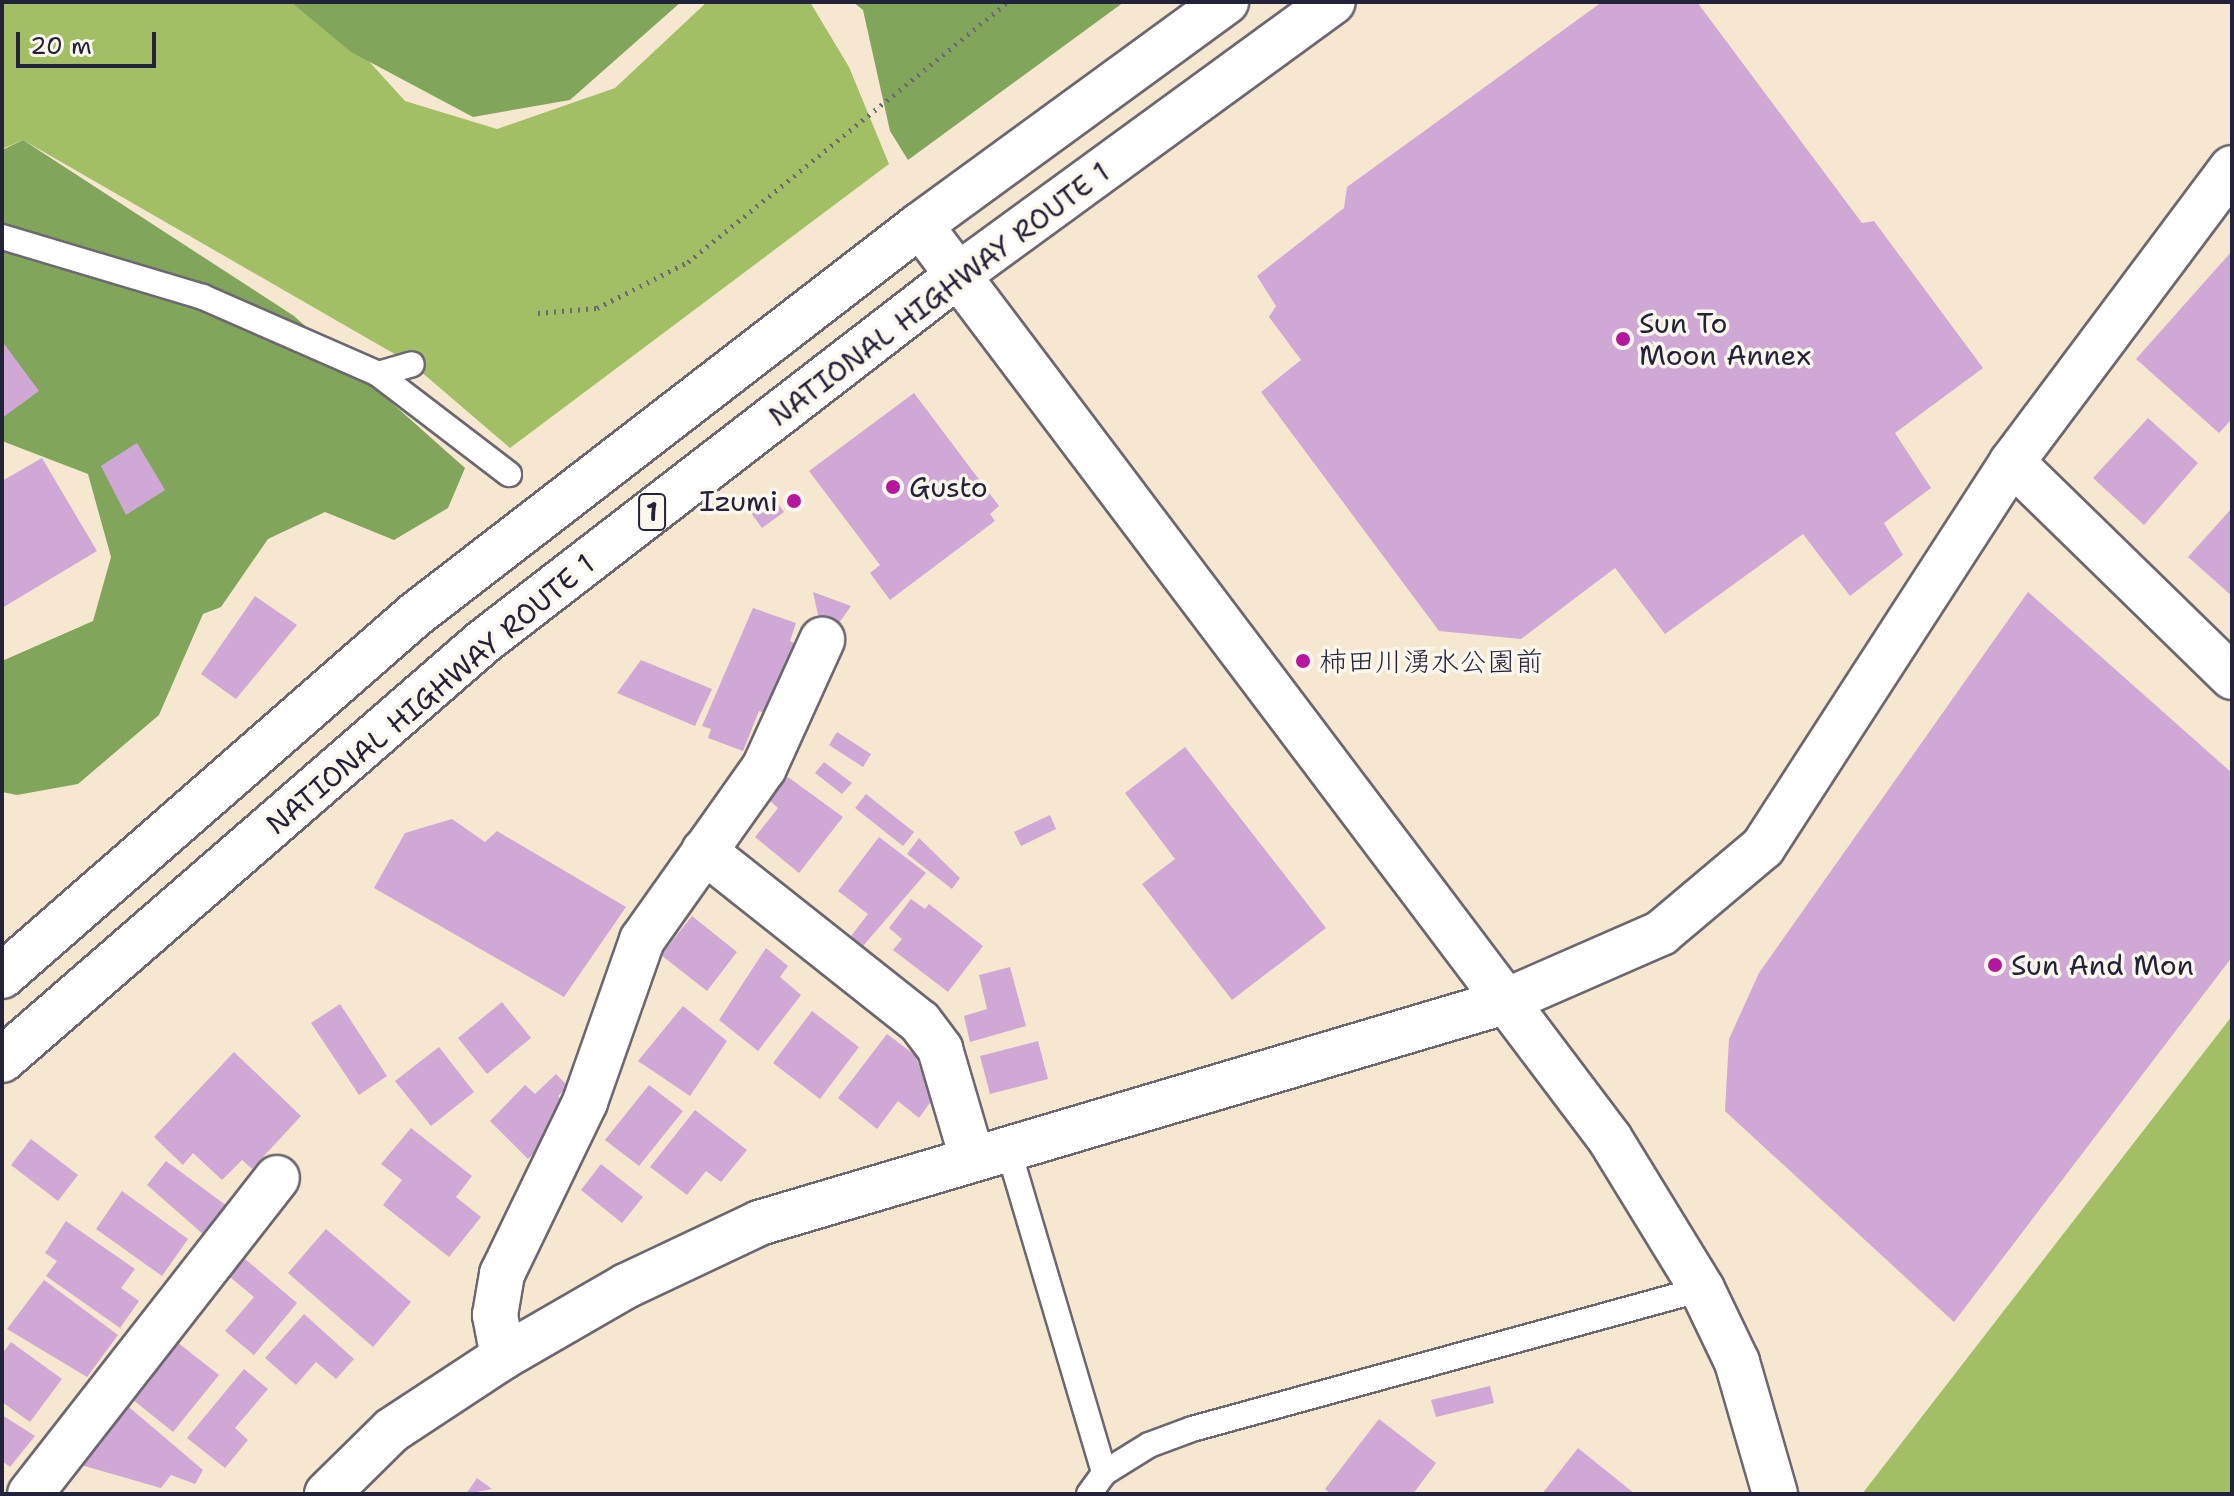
<!DOCTYPE html>
<html>
<head>
<meta charset="utf-8">
<style>
  body { margin:0 }
  #map { position:relative; width:2234px; height:1496px; overflow:hidden; background:#f6e7d1; font-family:"Shantell Sans","Klee One",sans-serif }
  div>[style] { position:absolute }
  .green>* { inset:0; background:#a2bf66 }
  .forest>* { inset:0; background:#81a65b }
  .building>* { inset:0; background:#d0a8d6 }
  .path>* { height:5px; margin-top:-2.5px; transform-origin:0; background:repeating-linear-gradient(90deg,#6c6770 0 2px,transparent 0 8px) }
  .roads { filter:drop-shadow(2px 0 #6c6770) drop-shadow(-2px 0 #6c6770) drop-shadow(0 2px #6c6770) drop-shadow(0 -2px #6c6770) }
  .lane>* { height:24px; margin:-12px; padding:0 12px; transform-origin:12px; border-radius:12px; background:#fff }
  .street>* { height:44px; margin:-22px; padding:0 22px; transform-origin:22px; border-radius:22px; background:#fff }
  .secondary>* { height:44px; margin:-22px; padding:0 22px; transform-origin:22px; border-radius:22px; background:#fff }
  .highway>* { height:44px; margin:-22px; padding:0 22px; transform-origin:22px; border-radius:22px; background:#fff }
  .dots>* { width:22px; height:22px; translate:-50% -50%; box-sizing:border-box; border:4px solid #fbf7ec; border-radius:50% }
  span { translate:-50% -50%; white-space:nowrap; text-align:center; line-height:1.15; -webkit-text-stroke:7px #fbf7ec; paint-order:stroke }
  .shield-label span { padding:2px 6px; background:#fbf7ec; border:2px solid; border-radius:6px; -webkit-text-stroke-width:0 }
  .shield-label { font-size:26px; color:#22223b; font-weight:700 }
  .street-label { font-size:28px; color:#22223b }
  .poi-label { font-size:28px; color:#22223b }
  .left { translate:0 -50%; text-align:left }
  .right { translate:-100% -50%; text-align:right }
  .frame { position:absolute; inset:0; border:4px solid #22223b; pointer-events:none }
  .scale { position:absolute; left:16px; top:32px; width:140px; height:36px; box-sizing:border-box; border:4px solid #22223b; border-top:0; padding-left:10px; font-size:24px; line-height:28px; white-space:nowrap; color:#22223b; -webkit-text-stroke:6px #fbf7ec; paint-order:stroke }
</style>
</head>
<body>
<div id="map">
  <div class="green">
    <div style="clip-path:polygon(2px 2px,315px 2px,405px 101px,497px 129px,615px 88px,707px 2px,810px 2px,849px 67px,889px 164px,510px 448px,412px 364px,23px 140px,2px 149px)"></div>
    <div style="clip-path:polygon(2232px 1015px,2232px 1494px,1862px 1494px,2232px 1016px)"></div>
  </div>
  <div class="forest">
    <div style="clip-path:polygon(291px 2px,681px 2px,570px 100px,473px 117px,351px 52px)"></div>
    <div style="clip-path:polygon(853px 2px,1124px 2px,908px 160px,890px 131px,863px 10px)"></div>
    <div style="clip-path:polygon(23px 140px,294px 316px,465px 468px,448px 508px,394px 540px,325px 512px,268px 539px,221px 607px,203px 614px,159px 715px,78px 784px,17px 795px,2px 792px,2px 661px,93px 621px,111px 557px,88px 474px,2px 441px,2px 150px)"></div>
  </div>
  <div class="building">
    <div style="clip-path:polygon(1602px 2px,1697px 2px,1862px 223px,1874px 221px,1983px 368px,1895px 433px,1931px 488px,1884px 523px,1903px 555px,1850px 596px,1803px 534px,1665px 634px,1615px 568px,1521px 639px,1439px 631px,1261px 392px,1301px 360px,1269px 317px,1276px 306px,1257px 276px,1344px 208px,1347px 187px)"></div>
    <div style="clip-path:polygon(2232px 251px,2232px 419px,2219px 433px,2136px 359px)"></div>
    <div style="clip-path:polygon(2px 341px,39px 391px,2px 418px)"></div>
    <div style="clip-path:polygon(914px 393px,999px 506px,990px 514px,995px 521px,890px 600px,870px 573px,880px 565px,809px 471px)"></div>
    <div style="clip-path:polygon(2148px 418px,2198px 463px,2144px 525px,2093px 478px)"></div>
    <div style="clip-path:polygon(137px 443px,165px 490px,126px 515px,101px 466px)"></div>
    <div style="clip-path:polygon(42px 458px,97px 551px,2px 608px,2px 481px)"></div>
    <div style="clip-path:polygon(773px 497px,784px 512px,762px 528px,751px 513px)"></div>
    <div style="clip-path:polygon(2232px 508px,2232px 596px,2188px 557px)"></div>
    <div style="clip-path:polygon(813px 592px,851px 606px,834px 630px,820px 624px)"></div>
    <div style="clip-path:polygon(2028px 592px,2232px 773px,2232px 957px,1954px 1322px,1725px 1111px,1729px 1039px,1759px 973px)"></div>
    <div style="clip-path:polygon(255px 596px,297px 625px,236px 699px,201px 674px)"></div>
    <div style="clip-path:polygon(753px 608px,796px 623px,790px 641px,796px 644px,770px 715px,759px 711px,743px 751px,708px 738px,711px 729px,702px 726px)"></div>
    <div style="clip-path:polygon(641px 660px,712px 689px,695px 726px,617px 693px)"></div>
    <div style="clip-path:polygon(837px 732px,871px 754px,863px 767px,829px 745px)"></div>
    <div style="clip-path:polygon(1185px 747px,1326px 928px,1232px 1000px,1142px 884px,1175px 859px,1125px 793px)"></div>
    <div style="clip-path:polygon(824px 762px,852px 783px,842px 794px,815px 773px)"></div>
    <div style="clip-path:polygon(788px 777px,843px 817px,799px 873px,755px 837px,778px 808px,769px 800px)"></div>
    <div style="clip-path:polygon(866px 794px,914px 832px,903px 846px,855px 808px)"></div>
    <div style="clip-path:polygon(1050px 815px,1056px 829px,1021px 846px,1014px 832px)"></div>
    <div style="clip-path:polygon(452px 819px,485px 842px,497px 831px,626px 907px,564px 997px,374px 888px,405px 833px)"></div>
    <div style="clip-path:polygon(879px 837px,926px 873px,863px 946px,851px 936px,868px 914px,838px 891px)"></div>
    <div style="clip-path:polygon(919px 838px,960px 878px,952px 889px,907px 854px)"></div>
    <div style="clip-path:polygon(911px 899px,925px 909px,929px 904px,983px 946px,948px 992px,893px 950px,902px 939px,889px 928px)"></div>
    <div style="clip-path:polygon(692px 916px,737px 952px,707px 991px,661px 955px)"></div>
    <div style="clip-path:polygon(766px 948px,788px 966px,780px 977px,801px 995px,758px 1051px,719px 1020px)"></div>
    <div style="clip-path:polygon(1010px 967px,1026px 1026px,970px 1042px,964px 1016px,987px 1009px,979px 975px)"></div>
    <div style="clip-path:polygon(502px 1002px,531px 1038px,487px 1074px,458px 1038px)"></div>
    <div style="clip-path:polygon(340px 1004px,387px 1076px,359px 1095px,311px 1023px)"></div>
    <div style="clip-path:polygon(683px 1006px,727px 1041px,690px 1096px,638px 1061px)"></div>
    <div style="clip-path:polygon(812px 1011px,859px 1047px,820px 1099px,773px 1063px)"></div>
    <div style="clip-path:polygon(887px 1034px,915px 1055px,932px 1100px,919px 1118px,898px 1101px,877px 1129px,838px 1098px)"></div>
    <div style="clip-path:polygon(1038px 1041px,1048px 1079px,990px 1094px,980px 1056px)"></div>
    <div style="clip-path:polygon(439px 1047px,474px 1092px,431px 1126px,395px 1081px)"></div>
    <div style="clip-path:polygon(234px 1052px,301px 1116px,252px 1169px,242px 1160px,222px 1180px,193px 1153px,183px 1165px,154px 1137px)"></div>
    <div style="clip-path:polygon(556px 1074px,568px 1086px,558px 1096px,565px 1104px,549px 1119px,559px 1128px,528px 1159px,490px 1121px,525px 1085px,535px 1094px)"></div>
    <div style="clip-path:polygon(649px 1085px,683px 1111px,639px 1166px,605px 1140px)"></div>
    <div style="clip-path:polygon(695px 1110px,747px 1150px,721px 1182px,706px 1171px,687px 1195px,650px 1167px)"></div>
    <div style="clip-path:polygon(411px 1128px,472px 1176px,456px 1197px,481px 1217px,449px 1257px,383px 1205px,402px 1180px,381px 1164px)"></div>
    <div style="clip-path:polygon(31px 1139px,78px 1175px,58px 1201px,11px 1165px)"></div>
    <div style="clip-path:polygon(166px 1161px,227px 1206px,204px 1235px,147px 1185px)"></div>
    <div style="clip-path:polygon(601px 1164px,643px 1197px,622px 1223px,581px 1190px)"></div>
    <div style="clip-path:polygon(122px 1191px,188px 1239px,162px 1276px,96px 1229px)"></div>
    <div style="clip-path:polygon(66px 1221px,135px 1269px,121px 1288px,139px 1301px,120px 1328px,46px 1276px,57px 1261px,45px 1253px)"></div>
    <div style="clip-path:polygon(326px 1229px,411px 1302px,373px 1347px,288px 1273px)"></div>
    <div style="clip-path:polygon(245px 1259px,297px 1303px,254px 1355px,225px 1331px,254px 1297px,230px 1277px)"></div>
    <div style="clip-path:polygon(44px 1280px,118px 1335px,87px 1377px,7px 1329px)"></div>
    <div style="clip-path:polygon(304px 1314px,354px 1359px,336px 1379px,316px 1362px,296px 1385px,265px 1358px)"></div>
    <div style="clip-path:polygon(11px 1342px,62px 1379px,30px 1422px,2px 1402px,2px 1354px)"></div>
    <div style="clip-path:polygon(177px 1342px,219px 1375px,173px 1432px,132px 1399px)"></div>
    <div style="clip-path:polygon(244px 1369px,268px 1389px,235px 1428px,248px 1440px,225px 1468px,187px 1438px)"></div>
    <div style="clip-path:polygon(1490px 1386px,1494px 1403px,1436px 1417px,1431px 1400px)"></div>
    <div style="clip-path:polygon(123px 1402px,203px 1470px,195px 1484px,171px 1475px,161px 1488px,74px 1463px)"></div>
    <div style="clip-path:polygon(2px 1415px,35px 1436px,10px 1467px,2px 1461px)"></div>
    <div style="clip-path:polygon(1379px 1419px,1436px 1463px,1413px 1494px,1331px 1494px,1325px 1489px)"></div>
    <div style="clip-path:polygon(1578px 1448px,1635px 1494px,1542px 1494px)"></div>
    <div style="clip-path:polygon(477px 1478px,492px 1489px,466px 1494px)"></div>
  </div>
  <div class="path">
    <div style="left:538px;top:313px;width:59px;rotate:-4.8deg"></div>
    <div style="left:597px;top:308px;width:102px;rotate:-26.8deg"></div>
    <div style="left:688px;top:262px;width:412px;rotate:-39.1deg"></div>
  </div>
  <div class="roads">
    <div class="lane">
      <div style="left:2px;top:237px;width:210px;rotate:16.6deg"></div>
      <div style="left:203px;top:297px;width:191px;rotate:23.7deg"></div>
      <div style="left:378px;top:374px;width:165px;rotate:37.4deg"></div>
      <div style="left:378px;top:374px;width:35px;rotate:-16deg"></div>
      <div style="left:1008px;top:1148px;width:339px;rotate:73.5deg"></div>
      <div style="left:1089px;top:1494px;width:26px;rotate:-54deg"></div>
      <div style="left:1104px;top:1473px;width:53px;rotate:-31.9deg"></div>
      <div style="left:1149px;top:1445px;width:46px;rotate:-20.4deg"></div>
      <div style="left:1192px;top:1429px;width:529px;rotate:-15.35deg"></div>
    </div>
    <div class="street">
      <div style="left:2012px;top:462px;width:367px;rotate:-53.2deg"></div>
      <div style="left:704px;top:851px;width:275px;rotate:38.4deg"></div>
      <div style="left:920px;top:1022px;width:34px;rotate:53deg"></div>
      <div style="left:940px;top:1049px;width:114px;rotate:73.6deg"></div>
      <div style="left:503px;top:1357px;width:43px;rotate:-100.8deg"></div>
      <div style="left:495px;top:1315px;width:42px;rotate:-80.3deg"></div>
      <div style="left:502px;top:1274px;width:191px;rotate:-64.2deg"></div>
      <div style="left:585px;top:1102px;width:172px;rotate:-70.6deg"></div>
      <div style="left:642px;top:940px;width:211px;rotate:-54.7deg"></div>
      <div style="left:764px;top:768px;width:141px;rotate:-65.6deg"></div>
      <div style="left:30px;top:1494px;width:401px;rotate:-52deg"></div>
    </div>
    <div class="secondary">
      <div style="left:920px;top:225px;width:1145px;rotate:52.95deg"></div>
      <div style="left:1610px;top:1139px;width:176px;rotate:58.5deg"></div>
      <div style="left:1702px;top:1289px;width:81px;rotate:64.4deg"></div>
      <div style="left:1737px;top:1362px;width:137px;rotate:73.9deg"></div>
      <div style="left:327px;top:1494px;width:91px;rotate:-44.6deg"></div>
      <div style="left:392px;top:1430px;width:133px;rotate:-33.3deg"></div>
      <div style="left:503px;top:1357px;width:142px;rotate:-30deg"></div>
      <div style="left:626px;top:1286px;width:147px;rotate:-25.3deg"></div>
      <div style="left:759px;top:1223px;width:774px;rotate:-16.51deg"></div>
      <div style="left:1501px;top:1003px;width:175px;rotate:-23.6deg"></div>
      <div style="left:1661px;top:933px;width:133px;rotate:-40.1deg"></div>
      <div style="left:1763px;top:847px;width:459px;rotate:-57.1deg"></div>
      <div style="left:2012px;top:462px;width:308px;rotate:44.3deg"></div>
    </div>
    <div class="highway">
      <div style="left:2px;top:976px;width:550px;rotate:-41.17deg"></div>
      <div style="left:416px;top:614px;width:637px;rotate:-37.66deg"></div>
      <div style="left:920px;top:225px;width:379px;rotate:-36.1deg"></div>
      <div style="left:2px;top:1060px;width:637px;rotate:-40.99deg"></div>
      <div style="left:483px;top:642px;width:604px;rotate:-37.67deg"></div>
      <div style="left:961px;top:273px;width:460px;rotate:-36.1deg"></div>
    </div>
  </div>
  <div class="dots">
    <div style="left:1623px;top:339px;background:#b5179e"></div>
    <div style="left:893px;top:487px;background:#b5179e"></div>
    <div style="left:794px;top:501px;background:#b5179e"></div>
    <div style="left:1303px;top:661px;background:#b5179e"></div>
    <div style="left:1995px;top:965px;background:#b5179e"></div>
  </div>
  <div class="shield-label">
    <span style="left:652px;top:512px">1</span>
  </div>
  <div class="street-label">
    <span style="left:939px;top:294px;rotate:-37deg">NATIONAL HIGHWAY ROUTE 1</span>
    <span style="left:430px;top:694px;rotate:-40deg">NATIONAL HIGHWAY ROUTE 1</span>
  </div>
  <div class="poi-label">
    <span class="left" style="left:1639px;top:339px">Sun To<br>Moon Annex</span>
    <span class="left" style="left:909px;top:487px">Gusto</span>
    <span class="right" style="left:778px;top:501px">Izumi</span>
    <span class="left" style="left:1319px;top:661px">柿田川湧水公園前</span>
    <span class="left" style="left:2011px;top:965px">Sun And Mon</span>
  </div>
  <div class="frame"></div>
  <div class="scale">20 m</div>
</div>
</body>
</html>
